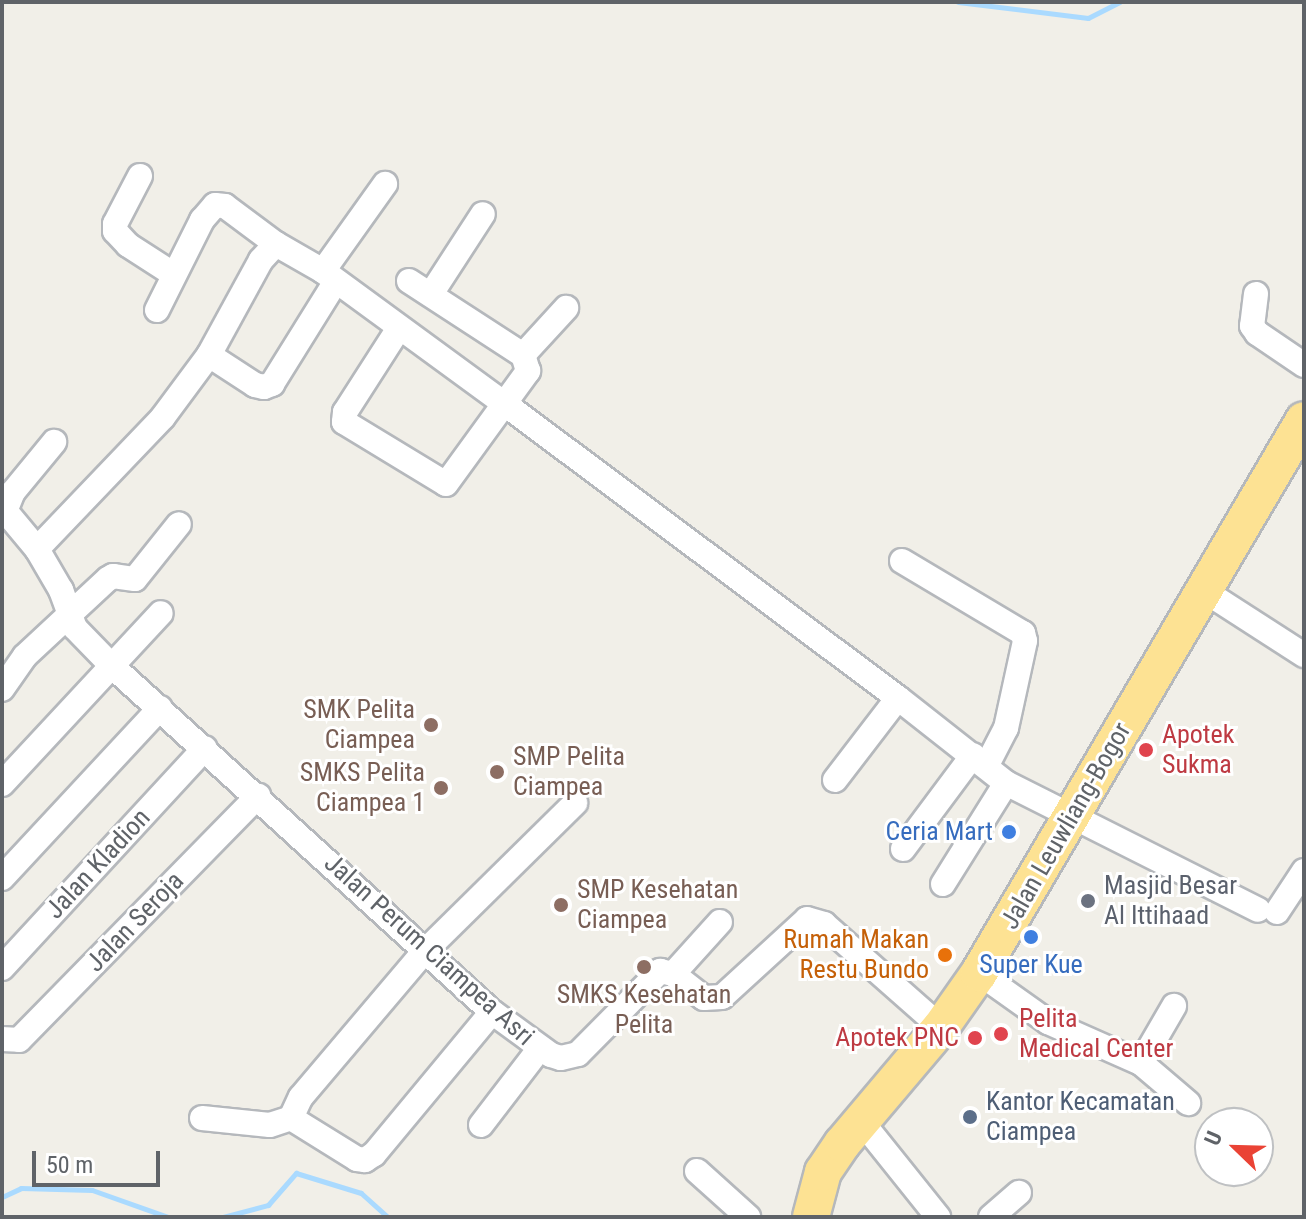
<!DOCTYPE html>
<html>
<head>
<meta charset="utf-8">
<style>
  body { margin:0 }
  #map { position:relative; width:1306px; height:1219px; overflow:hidden; background:#f1efe8; font-family:"Roboto Condensed",sans-serif }
  div>[style] { position:absolute }
  .stream>* { height:5px; margin:-2.5px; padding:0 2.5px; transform-origin:2.5px; border-radius:2.5px; background:#aadaff }
  .roads { filter:drop-shadow(2px 0 #b5b8bc) drop-shadow(-2px 0 #b5b8bc) drop-shadow(0 2px #b5b8bc) drop-shadow(0 -2px #b5b8bc) }
  .minor>* { height:24px; margin:-12px; padding:0 12px; transform-origin:12px; border-radius:12px; background:#fff }
  .highway>* { height:36px; margin:-18px; padding:0 18px; transform-origin:18px; border-radius:18px; background:#fde293 }
  .dots>* { width:22px; height:22px; translate:-50% -50%; box-sizing:border-box; border:4px solid #fff; border-radius:50% }
  span { translate:-50% -50%; white-space:nowrap; text-align:center; line-height:1.15; -webkit-text-stroke:6px #fff; paint-order:stroke }
  .education-label { font-size:26px; color:#785e54 }
  .right { translate:-100% -50%; text-align:right }
  .left { translate:0 -50%; text-align:left }
  .health-label { font-size:26px; color:#be3a42 }
  .street-label { font-size:26px; color:#5f6368 }
  .shop-label { font-size:26px; color:#366cbe }
  .worship-label { font-size:26px; color:#5b616d }
  .food-label { font-size:26px; color:#c56008 }
  .service-label { font-size:26px; color:#4e5e75 }
  .frame { position:absolute; inset:0; border:4px solid #5f6368; pointer-events:none }
  .north { position:absolute; left:1194px; top:1107px; width:80px; height:80px; box-sizing:border-box; background:#fff; border:2px solid #bfc1c3; border-radius:50%; rotate:293deg; font-size:22px; font-weight:700; line-height:32px; text-align:center; color:#5f6368 }
  .north::after { content:''; display:block; margin:auto; width:28px; height:36px; background:#ea4335; clip-path:polygon(50% 0,100% 100%,50% 72%,0 100%) }
  .scale { position:absolute; left:32px; top:1151px; width:128px; height:36px; box-sizing:border-box; border:4px solid #5f6368; border-top:0; padding-left:10px; font-size:24px; line-height:28px; white-space:nowrap; color:#5f6368; -webkit-text-stroke:6px #fff; paint-order:stroke }
</style>
</head>
<body>
<div id="map">
  <div class="stream">
    <div style="left:958px;top:2px;width:131px;rotate:7deg"></div>
    <div style="left:1088px;top:18px;width:36px;rotate:-27deg"></div>
    <div style="left:2px;top:1197px;width:21px;rotate:-25deg"></div>
    <div style="left:21px;top:1188px;width:71px;rotate:1.6deg"></div>
    <div style="left:92px;top:1190px;width:81px;rotate:19.6deg"></div>
    <div style="left:223px;top:1217px;width:47px;rotate:-14.9deg"></div>
    <div style="left:268px;top:1205px;width:43px;rotate:-48.8deg"></div>
    <div style="left:296px;top:1173px;width:68px;rotate:17.1deg"></div>
    <div style="left:361px;top:1193px;width:36px;rotate:42deg"></div>
  </div>
  <div class="roads">
    <div class="minor">
      <div style="left:140px;top:176px;width:54px;rotate:117.5deg"></div>
      <div style="left:115px;top:224px;width:7px;rotate:90deg"></div>
      <div style="left:115px;top:231px;width:19px;rotate:47deg"></div>
      <div style="left:128px;top:245px;width:54px;rotate:32.8deg"></div>
      <div style="left:323px;top:271px;width:107px;rotate:-54.5deg"></div>
      <div style="left:409px;top:281px;width:136px;rotate:33deg"></div>
      <div style="left:431px;top:294px;width:95px;rotate:-57deg"></div>
      <div style="left:1256px;top:294px;width:32px;rotate:97deg"></div>
      <div style="left:1252px;top:326px;width:9px;rotate:54deg"></div>
      <div style="left:1257px;top:333px;width:57px;rotate:34.2deg"></div>
      <div style="left:157px;top:310px;width:101px;rotate:-63.4deg"></div>
      <div style="left:202px;top:220px;width:20px;rotate:-49deg"></div>
      <div style="left:215px;top:205px;width:10px;rotate:6deg"></div>
      <div style="left:225px;top:206px;width:64px;rotate:36.7deg"></div>
      <div style="left:399px;top:328px;width:100px;rotate:122.7deg"></div>
      <div style="left:345px;top:412px;width:10px;rotate:96deg"></div>
      <div style="left:344px;top:422px;width:119px;rotate:31.3deg"></div>
      <div style="left:446px;top:484px;width:140px;rotate:-54deg"></div>
      <div style="left:528px;top:371px;width:17px;rotate:-107deg"></div>
      <div style="left:523px;top:355px;width:64px;rotate:-47.5deg"></div>
      <div style="left:209px;top:355px;width:55px;rotate:33.1deg"></div>
      <div style="left:255px;top:385px;width:9px;rotate:13deg"></div>
      <div style="left:264px;top:387px;width:9px;rotate:-21deg"></div>
      <div style="left:272px;top:384px;width:121px;rotate:-58.1deg"></div>
      <div style="left:2px;top:507px;width:55px;rotate:50.2deg"></div>
      <div style="left:37px;top:549px;width:48px;rotate:59.7deg"></div>
      <div style="left:61px;top:590px;width:40px;rotate:69.8deg"></div>
      <div style="left:75px;top:628px;width:53px;rotate:45.8deg"></div>
      <div style="left:112px;top:666px;width:514px;rotate:42.32deg"></div>
      <div style="left:492px;top:1012px;width:73px;rotate:36.1deg"></div>
      <div style="left:551px;top:1055px;width:10px;rotate:17deg"></div>
      <div style="left:561px;top:1058px;width:17px;rotate:-13deg"></div>
      <div style="left:578px;top:1054px;width:117px;rotate:-45.3deg"></div>
      <div style="left:660px;top:971px;width:13px;rotate:13deg"></div>
      <div style="left:673px;top:974px;width:39px;rotate:38deg"></div>
      <div style="left:704px;top:998px;width:18px;rotate:-3deg"></div>
      <div style="left:722px;top:997px;width:115px;rotate:-42.5deg"></div>
      <div style="left:807px;top:919px;width:18px;rotate:16deg"></div>
      <div style="left:824px;top:924px;width:156px;rotate:41.4deg"></div>
      <div style="left:6px;top:509px;width:18px;rotate:-68deg"></div>
      <div style="left:13px;top:492px;width:65px;rotate:-50.6deg"></div>
      <div style="left:37px;top:549px;width:182px;rotate:-46.3deg"></div>
      <div style="left:163px;top:417px;width:77px;rotate:-53.4deg"></div>
      <div style="left:209px;top:355px;width:108px;rotate:-61.3deg"></div>
      <div style="left:261px;top:260px;width:22px;rotate:-47deg"></div>
      <div style="left:276px;top:244px;width:54px;rotate:29.9deg"></div>
      <div style="left:323px;top:271px;width:225px;rotate:36.2deg"></div>
      <div style="left:505px;top:404px;width:491px;rotate:36.8deg"></div>
      <div style="left:898px;top:698px;width:137px;rotate:38.2deg"></div>
      <div style="left:1006px;top:783px;width:282px;rotate:26.7deg"></div>
      <div style="left:902px;top:561px;width:141px;rotate:30.8deg"></div>
      <div style="left:1023px;top:633px;width:8px;rotate:76deg"></div>
      <div style="left:1025px;top:641px;width:89px;rotate:102.3deg"></div>
      <div style="left:1006px;top:728px;width:42px;rotate:117.2deg"></div>
      <div style="left:1203px;top:590px;width:120px;rotate:32.8deg"></div>
      <div style="left:2px;top:689px;width:40px;rotate:-55.1deg"></div>
      <div style="left:25px;top:656px;width:113px;rotate:-42.9deg"></div>
      <div style="left:108px;top:579px;width:6px;rotate:-31deg"></div>
      <div style="left:113px;top:576px;width:22px;rotate:8deg"></div>
      <div style="left:135px;top:579px;width:70px;rotate:-51.3deg"></div>
      <div style="left:835px;top:780px;width:103px;rotate:-52.5deg"></div>
      <div style="left:2px;top:784px;width:233px;rotate:-47.1deg"></div>
      <div style="left:903px;top:849px;width:117px;rotate:-53.3deg"></div>
      <div style="left:2px;top:878px;width:232px;rotate:-47.1deg"></div>
      <div style="left:943px;top:884px;width:119px;rotate:-58deg"></div>
      <div style="left:1277px;top:912px;width:49px;rotate:-56.6deg"></div>
      <div style="left:2px;top:968px;width:299px;rotate:-47.3deg"></div>
      <div style="left:979px;top:973px;width:85px;rotate:35.4deg"></div>
      <div style="left:1048px;top:1022px;width:102px;rotate:23.8deg"></div>
      <div style="left:1141px;top:1063px;width:62px;rotate:40.4deg"></div>
      <div style="left:673px;top:974px;width:70px;rotate:-47.9deg"></div>
      <div style="left:492px;top:1012px;width:185px;rotate:129.7deg"></div>
      <div style="left:374px;top:1154px;width:11px;rotate:146deg"></div>
      <div style="left:365px;top:1160px;width:8px;rotate:-173deg"></div>
      <div style="left:357px;top:1159px;width:78px;rotate:-148.2deg"></div>
      <div style="left:291px;top:1118px;width:23px;rotate:-65deg"></div>
      <div style="left:301px;top:1097px;width:192px;rotate:-49.7deg"></div>
      <div style="left:425px;top:951px;width:211px;rotate:-44.6deg"></div>
      <div style="left:2px;top:1039px;width:17px;rotate:3deg"></div>
      <div style="left:19px;top:1040px;width:342px;rotate:-45.6deg"></div>
      <div style="left:1141px;top:1063px;width:66px;rotate:-59.9deg"></div>
      <div style="left:202px;top:1118px;width:68px;rotate:5.9deg"></div>
      <div style="left:270px;top:1125px;width:22px;rotate:-18deg"></div>
      <div style="left:862px;top:1122px;width:122px;rotate:51.3deg"></div>
      <div style="left:481px;top:1125px;width:97px;rotate:-52.5deg"></div>
      <div style="left:697px;top:1171px;width:69px;rotate:42deg"></div>
      <div style="left:991px;top:1217px;width:37px;rotate:-41deg"></div>
    </div>
    <div class="highway">
      <div style="left:811px;top:1217px;width:47px;rotate:-75.1deg"></div>
      <div style="left:823px;top:1172px;width:34px;rotate:-56deg"></div>
      <div style="left:842px;top:1144px;width:153px;rotate:-49.8deg"></div>
      <div style="left:941px;top:1027px;width:66px;rotate:-54.9deg"></div>
      <div style="left:979px;top:973px;width:641px;rotate:-59.56deg"></div>
    </div>
  </div>
  <div class="dots">
    <div style="left:431px;top:725px;background:#8d6e63"></div>
    <div style="left:1146px;top:750px;background:#e0444e"></div>
    <div style="left:497px;top:772px;background:#8d6e63"></div>
    <div style="left:441px;top:788px;background:#8d6e63"></div>
    <div style="left:1009px;top:832px;background:#3f7fe0"></div>
    <div style="left:1088px;top:901px;background:#6b7280"></div>
    <div style="left:561px;top:905px;background:#8d6e63"></div>
    <div style="left:1031px;top:937px;background:#3f7fe0"></div>
    <div style="left:945px;top:955px;background:#e8710a"></div>
    <div style="left:644px;top:967px;background:#8d6e63"></div>
    <div style="left:1001px;top:1034px;background:#e0444e"></div>
    <div style="left:975px;top:1038px;background:#e0444e"></div>
    <div style="left:970px;top:1117px;background:#5c6f8a"></div>
  </div>
  <div class="education-label">
    <span class="right" style="left:415px;top:725px">SMK Pelita<br>Ciampea</span>
    <span class="left" style="left:513px;top:772px">SMP Pelita<br>Ciampea</span>
    <span class="right" style="left:425px;top:788px">SMKS Pelita<br>Ciampea 1</span>
    <span class="left" style="left:577px;top:905px">SMP Kesehatan<br>Ciampea</span>
    <span style="left:644px;top:1010px">SMKS Kesehatan<br>Pelita</span>
  </div>
  <div class="health-label">
    <span class="left" style="left:1162px;top:750px">Apotek<br>Sukma</span>
    <span class="left" style="left:1019px;top:1034px">Pelita<br>Medical Center</span>
    <span class="right" style="left:959px;top:1038px">Apotek PNC</span>
  </div>
  <div class="street-label">
    <span style="left:1066px;top:826px;rotate:-60deg">Jalan Leuwliang-Bogor</span>
    <span style="left:98px;top:864px;rotate:-47deg">Jalan Kladion</span>
    <span style="left:135px;top:922px;rotate:-46deg">Jalan Seroja</span>
    <span style="left:429px;top:950px;rotate:42deg">Jalan Perum Ciampea Asri</span>
  </div>
  <div class="shop-label">
    <span class="right" style="left:993px;top:832px">Ceria Mart</span>
    <span style="left:1031px;top:965px">Super Kue</span>
  </div>
  <div class="worship-label">
    <span class="left" style="left:1104px;top:901px">Masjid Besar<br>Al Ittihaad</span>
  </div>
  <div class="food-label">
    <span class="right" style="left:929px;top:955px">Rumah Makan<br>Restu Bundo</span>
  </div>
  <div class="service-label">
    <span class="left" style="left:986px;top:1117px">Kantor Kecamatan<br>Ciampea</span>
  </div>
  <div class="frame"></div>
  <div class="north">U</div>
  <div class="scale">50 m</div>
</div>
</body>
</html>
